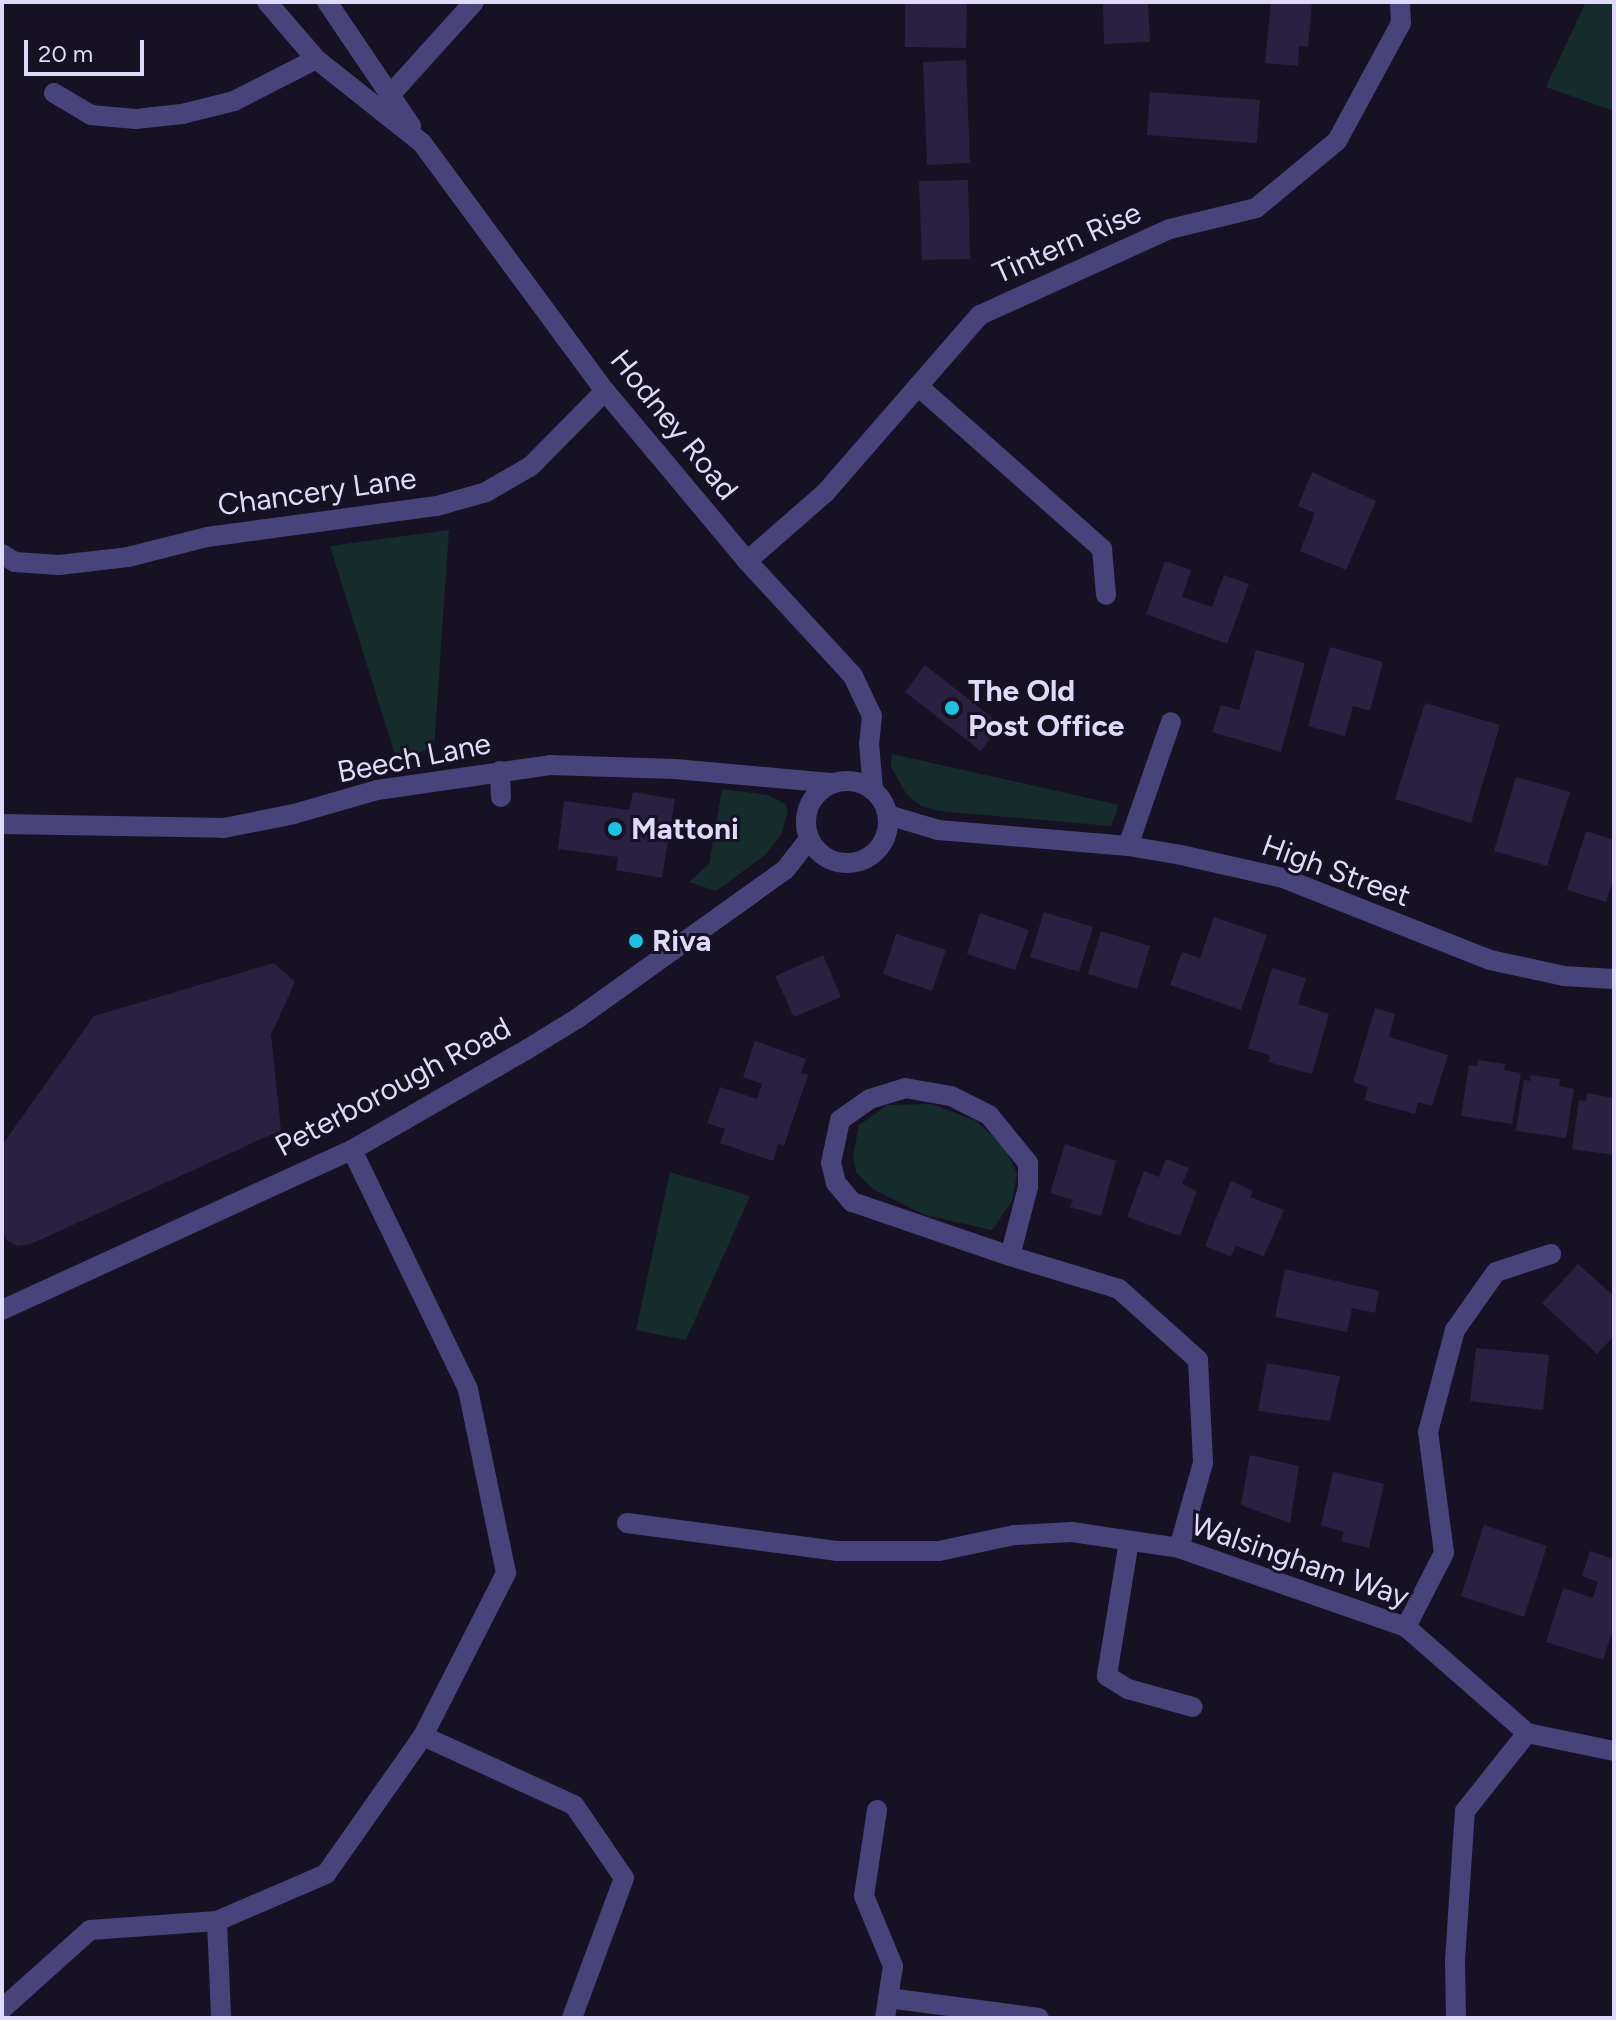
<!DOCTYPE html>
<html>
<head>
<meta charset="utf-8">
<style>
  body { margin:0 }
  #map { position:relative; width:1616px; height:2020px; overflow:hidden; background:#161223; font-family:Figtree,sans-serif }
  div>[style] { position:absolute }
  .green>* { inset:0; background:#162c2c }
  .building>* { inset:0; background:#292042 }
  .minor>* { height:20px; margin:-10px; padding:0 10px; transform-origin:10px; border-radius:10px; background:#49437c }
  .minor>.ring { margin:-10px; padding:0; box-sizing:content-box; background:none; border:20px solid #49437c; border-radius:50% }
  .dots>* { width:22px; height:22px; translate:-50% -50%; box-sizing:border-box; border:4px solid #161223; border-radius:50% }
  span { translate:-50% -50%; white-space:nowrap; text-align:center; line-height:1.15; -webkit-text-stroke:6px #161223; paint-order:stroke }
  .street-label { font-size:30px; color:#dfd9fa }
  .poi-label { font-size:30px; color:#dfd9fa; font-weight:700 }
  .left { translate:0 -50%; text-align:left }
  .frame { position:absolute; inset:0; border:4px solid #dfd9fa; pointer-events:none }
  .scale { position:absolute; left:24px; top:40px; width:120px; height:36px; box-sizing:border-box; border:4px solid #dfd9fa; border-top:0; padding-left:10px; font-size:24px; line-height:28px; white-space:nowrap; color:#dfd9fa; -webkit-text-stroke:6px #161223; paint-order:stroke }
</style>
</head>
<body>
<div id="map">
  <div class="green">
    <div style="clip-path:polygon(1586px 2px,1614px 2px,1614px 111px,1546px 87px)"></div>
    <div style="clip-path:polygon(449px 530px,434px 747px,397px 761px,330px 546px)"></div>
    <div style="clip-path:polygon(892px 754px,1119px 805px,1111px 826px,939px 811px,921px 806px,907px 795px,891px 767px)"></div>
    <div style="clip-path:polygon(722px 789px,768px 795px,785px 804px,788px 811px,781px 835px,765px 855px,716px 891px,689px 882px,709px 864px)"></div>
    <div style="clip-path:polygon(932px 1104px,976px 1121px,1004px 1146px,1017px 1174px,1012px 1201px,992px 1230px,925px 1215px,873px 1189px,856px 1172px,853px 1156px,859px 1125px,888px 1105px)"></div>
    <div style="clip-path:polygon(670px 1172px,750px 1196px,686px 1340px,636px 1330px)"></div>
  </div>
  <div class="building">
    <div style="clip-path:polygon(905px 2px,967px 2px,966px 48px,905px 47px)"></div>
    <div style="clip-path:polygon(1103px 2px,1148px 2px,1150px 42px,1104px 44px)"></div>
    <div style="clip-path:polygon(1271px 2px,1312px 2px,1308px 47px,1299px 46px,1298px 66px,1265px 63px)"></div>
    <div style="clip-path:polygon(966px 60px,970px 163px,927px 165px,923px 62px)"></div>
    <div style="clip-path:polygon(1150px 92px,1260px 100px,1257px 143px,1147px 135px)"></div>
    <div style="clip-path:polygon(968px 180px,970px 259px,922px 260px,919px 181px)"></div>
    <div style="clip-path:polygon(1312px 472px,1376px 501px,1346px 570px,1300px 551px,1315px 513px,1298px 506px)"></div>
    <div style="clip-path:polygon(1165px 561px,1191px 570px,1182px 597px,1212px 607px,1224px 575px,1249px 584px,1227px 644px,1146px 614px)"></div>
    <div style="clip-path:polygon(1330px 647px,1383px 662px,1370px 711px,1353px 706px,1345px 736px,1308px 726px)"></div>
    <div style="clip-path:polygon(1256px 650px,1305px 663px,1281px 752px,1212px 732px,1221px 705px,1239px 710px)"></div>
    <div style="clip-path:polygon(925px 665px,1000px 724px,981px 751px,905px 692px)"></div>
    <div style="clip-path:polygon(1425px 703px,1500px 725px,1471px 823px,1395px 799px)"></div>
    <div style="clip-path:polygon(1516px 777px,1570px 792px,1547px 866px,1494px 851px)"></div>
    <div style="clip-path:polygon(633px 792px,675px 799px,662px 878px,616px 870px,618px 857px,558px 849px,564px 801px,629px 810px)"></div>
    <div style="clip-path:polygon(1586px 831px,1614px 840px,1614px 878px,1606px 902px,1567px 890px)"></div>
    <div style="clip-path:polygon(1044px 912px,1093px 927px,1079px 972px,1030px 957px)"></div>
    <div style="clip-path:polygon(980px 913px,1029px 930px,1015px 970px,967px 954px)"></div>
    <div style="clip-path:polygon(1214px 917px,1267px 935px,1241px 1010px,1170px 985px,1182px 952px,1200px 958px)"></div>
    <div style="clip-path:polygon(1101px 931px,1150px 946px,1137px 989px,1088px 974px)"></div>
    <div style="clip-path:polygon(896px 934px,946px 950px,932px 991px,883px 974px)"></div>
    <div style="clip-path:polygon(823px 955px,841px 997px,794px 1017px,775px 976px)"></div>
    <div style="clip-path:polygon(274px 963px,295px 982px,271px 1035px,281px 1130px,31px 1244px,17px 1246px,6px 1240px,2px 1224px,2px 1145px,94px 1016px)"></div>
    <div style="clip-path:polygon(1272px 968px,1306px 978px,1298px 1004px,1329px 1014px,1312px 1074px,1268px 1062px,1270px 1055px,1248px 1049px)"></div>
    <div style="clip-path:polygon(1375px 1008px,1395px 1014px,1389px 1037px,1448px 1055px,1432px 1106px,1418px 1102px,1415px 1114px,1364px 1100px,1368px 1087px,1353px 1082px)"></div>
    <div style="clip-path:polygon(755px 1041px,806px 1059px,801px 1073px,808px 1075px,784px 1146px,778px 1144px,773px 1161px,720px 1143px,725px 1129px,707px 1123px,720px 1087px,757px 1099px,762px 1084px,743px 1077px)"></div>
    <div style="clip-path:polygon(1478px 1060px,1505px 1064px,1504px 1070px,1521px 1073px,1512px 1124px,1461px 1116px,1469px 1065px,1477px 1066px)"></div>
    <div style="clip-path:polygon(1531px 1075px,1560px 1079px,1559px 1086px,1574px 1089px,1566px 1138px,1516px 1131px,1524px 1080px,1530px 1081px)"></div>
    <div style="clip-path:polygon(1587px 1093px,1614px 1098px,1614px 1155px,1572px 1149px,1579px 1100px,1586px 1101px)"></div>
    <div style="clip-path:polygon(1065px 1144px,1116px 1161px,1101px 1216px,1070px 1207px,1073px 1200px,1050px 1193px)"></div>
    <div style="clip-path:polygon(1166px 1159px,1189px 1168px,1182px 1184px,1197px 1191px,1180px 1236px,1127px 1217px,1144px 1171px,1159px 1177px)"></div>
    <div style="clip-path:polygon(1231px 1181px,1253px 1191px,1250px 1197px,1284px 1210px,1264px 1256px,1236px 1246px,1231px 1257px,1205px 1246px)"></div>
    <div style="clip-path:polygon(1578px 1264px,1614px 1296px,1614px 1336px,1597px 1354px,1542px 1303px)"></div>
    <div style="clip-path:polygon(1285px 1269px,1379px 1291px,1375px 1313px,1352px 1308px,1347px 1332px,1275px 1317px)"></div>
    <div style="clip-path:polygon(1476px 1348px,1549px 1355px,1543px 1410px,1470px 1401px)"></div>
    <div style="clip-path:polygon(1267px 1363px,1340px 1376px,1330px 1421px,1258px 1411px)"></div>
    <div style="clip-path:polygon(1250px 1455px,1299px 1466px,1290px 1523px,1241px 1505px)"></div>
    <div style="clip-path:polygon(1333px 1472px,1384px 1484px,1369px 1548px,1341px 1541px,1344px 1532px,1321px 1525px)"></div>
    <div style="clip-path:polygon(1484px 1525px,1547px 1546px,1524px 1617px,1461px 1596px)"></div>
    <div style="clip-path:polygon(1590px 1551px,1614px 1559px,1614px 1626px,1603px 1660px,1546px 1642px,1563px 1588px,1593px 1598px,1598px 1582px,1582px 1576px)"></div>
  </div>
  <div class="minor">
    <div style="left:267px;top:2px;width:75px;rotate:49.3deg"></div>
    <div style="left:316px;top:59px;width:135px;rotate:38.4deg"></div>
    <div style="left:422px;top:143px;width:308px;rotate:53.6deg"></div>
    <div style="left:605px;top:391px;width:222px;rotate:50.1deg"></div>
    <div style="left:747px;top:561px;width:156px;rotate:47.3deg"></div>
    <div style="left:853px;top:676px;width:44px;rotate:64.6deg"></div>
    <div style="left:872px;top:716px;width:27px;rotate:96deg"></div>
    <div style="left:869px;top:743px;width:47px;rotate:85.1deg"></div>
    <div style="left:327px;top:2px;width:150px;rotate:55.9deg"></div>
    <div style="left:54px;top:93px;width:43px;rotate:30.7deg"></div>
    <div style="left:91px;top:115px;width:45px;rotate:5.1deg"></div>
    <div style="left:136px;top:119px;width:46px;rotate:-6.2deg"></div>
    <div style="left:182px;top:114px;width:54px;rotate:-14deg"></div>
    <div style="left:234px;top:101px;width:92px;rotate:-27.1deg"></div>
    <div style="left:390px;top:95px;width:125px;rotate:-47.9deg"></div>
    <div style="left:918px;top:386px;width:246px;rotate:41.5deg"></div>
    <div style="left:1102px;top:549px;width:46px;rotate:85deg"></div>
    <div style="left:2px;top:554px;width:15px;rotate:32deg"></div>
    <div style="left:15px;top:562px;width:44px;rotate:3.9deg"></div>
    <div style="left:59px;top:565px;width:69px;rotate:-6.6deg"></div>
    <div style="left:128px;top:557px;width:81px;rotate:-14.2deg"></div>
    <div style="left:207px;top:537px;width:232px;rotate:-7.7deg"></div>
    <div style="left:437px;top:506px;width:51px;rotate:-15.9deg"></div>
    <div style="left:486px;top:492px;width:52px;rotate:-30deg"></div>
    <div style="left:531px;top:466px;width:105px;rotate:-45.4deg"></div>
    <div style="left:747px;top:561px;width:105px;rotate:-41.1deg"></div>
    <div style="left:826px;top:492px;width:235px;rotate:-49deg"></div>
    <div style="left:980px;top:315px;width:209px;rotate:-24.4deg"></div>
    <div style="left:1170px;top:229px;width:89px;rotate:-13.7deg"></div>
    <div style="left:1256px;top:208px;width:105px;rotate:-39.6deg"></div>
    <div style="left:1337px;top:141px;width:134px;rotate:-61.5deg"></div>
    <div style="left:1401px;top:23px;width:21px;rotate:-93deg"></div>
    <div style="left:500px;top:771px;width:26px;rotate:88deg"></div>
    <div class="ring" style="left:806px;top:781px;width:62px;height:62px"></div>
    <div style="left:888px;top:815px;width:52px;rotate:16.7deg"></div>
    <div style="left:938px;top:830px;width:191px;rotate:4.8deg"></div>
    <div style="left:1128px;top:846px;width:54px;rotate:9.6deg"></div>
    <div style="left:1181px;top:855px;width:105px;rotate:12.7deg"></div>
    <div style="left:1283px;top:878px;width:223px;rotate:21.6deg"></div>
    <div style="left:1490px;top:960px;width:76px;rotate:12.2deg"></div>
    <div style="left:1564px;top:976px;width:50px;rotate:3.4deg"></div>
    <div style="left:2px;top:824px;width:222px;rotate:1deg"></div>
    <div style="left:224px;top:828px;width:71px;rotate:-11.3deg"></div>
    <div style="left:294px;top:814px;width:86px;rotate:-16.1deg"></div>
    <div style="left:377px;top:790px;width:175px;rotate:-8.2deg"></div>
    <div style="left:550px;top:765px;width:125px;rotate:1.8deg"></div>
    <div style="left:675px;top:769px;width:159px;rotate:5.1deg"></div>
    <div style="left:1128px;top:846px;width:131px;rotate:-70.9deg"></div>
    <div style="left:905px;top:1088px;width:47px;rotate:9.9deg"></div>
    <div style="left:951px;top:1096px;width:42px;rotate:26.6deg"></div>
    <div style="left:989px;top:1115px;width:62px;rotate:50.9deg"></div>
    <div style="left:1028px;top:1163px;width:24px;rotate:90deg"></div>
    <div style="left:1028px;top:1187px;width:71px;rotate:104.6deg"></div>
    <div style="left:1010px;top:1256px;width:167px;rotate:-161.1deg"></div>
    <div style="left:852px;top:1202px;width:25px;rotate:-130deg"></div>
    <div style="left:836px;top:1183px;width:21px;rotate:-104deg"></div>
    <div style="left:831px;top:1163px;width:44px;rotate:-78.2deg"></div>
    <div style="left:840px;top:1120px;width:37px;rotate:-35deg"></div>
    <div style="left:870px;top:1099px;width:37px;rotate:-17deg"></div>
    <div style="left:1010px;top:1256px;width:114px;rotate:16.8deg"></div>
    <div style="left:1119px;top:1289px;width:106px;rotate:41.9deg"></div>
    <div style="left:1198px;top:1360px;width:103px;rotate:87.2deg"></div>
    <div style="left:1203px;top:1463px;width:88px;rotate:105.8deg"></div>
    <div style="left:2px;top:1310px;width:385px;rotate:-24.6deg"></div>
    <div style="left:352px;top:1150px;width:201px;rotate:-29.9deg"></div>
    <div style="left:526px;top:1050px;width:61px;rotate:-31.6deg"></div>
    <div style="left:578px;top:1018px;width:254px;rotate:-35.6deg"></div>
    <div style="left:785px;top:870px;width:39px;rotate:-52deg"></div>
    <div style="left:627px;top:1523px;width:211px;rotate:7.6deg"></div>
    <div style="left:836px;top:1551px;width:103px"></div>
    <div style="left:939px;top:1551px;width:77px;rotate:-12deg"></div>
    <div style="left:1014px;top:1535px;width:58px;rotate:-3deg"></div>
    <div style="left:1072px;top:1532px;width:108px;rotate:8.5deg"></div>
    <div style="left:1179px;top:1548px;width:240px;rotate:19.2deg"></div>
    <div style="left:1406px;top:1627px;width:161px;rotate:41.2deg"></div>
    <div style="left:1527px;top:1733px;width:89px;rotate:11.7deg"></div>
    <div style="left:1129px;top:1541px;width:137px;rotate:99.3deg"></div>
    <div style="left:1107px;top:1676px;width:25px;rotate:32deg"></div>
    <div style="left:1128px;top:1689px;width:67px;rotate:15.5deg"></div>
    <div style="left:1406px;top:1627px;width:83px;rotate:-62.8deg"></div>
    <div style="left:1444px;top:1553px;width:122px;rotate:-97.5deg"></div>
    <div style="left:1428px;top:1432px;width:106px;rotate:-75.2deg"></div>
    <div style="left:1455px;top:1330px;width:71px;rotate:-54.7deg"></div>
    <div style="left:1496px;top:1272px;width:58px;rotate:-18.1deg"></div>
    <div style="left:423px;top:1736px;width:166px;rotate:24.6deg"></div>
    <div style="left:574px;top:1805px;width:88px;rotate:55.6deg"></div>
    <div style="left:624px;top:1878px;width:149px;rotate:110.4deg"></div>
    <div style="left:877px;top:1810px;width:87px;rotate:98.6deg"></div>
    <div style="left:864px;top:1896px;width:76px;rotate:67.5deg"></div>
    <div style="left:893px;top:1966px;width:53px;rotate:98.7deg"></div>
    <div style="left:217px;top:1921px;width:97px;rotate:87.6deg"></div>
    <div style="left:888px;top:1998px;width:152px;rotate:7.5deg"></div>
    <div style="left:2px;top:2009px;width:118px;rotate:-41.9deg"></div>
    <div style="left:90px;top:1930px;width:127px;rotate:-4.1deg"></div>
    <div style="left:217px;top:1921px;width:119px;rotate:-23.3deg"></div>
    <div style="left:326px;top:1874px;width:169px;rotate:-54.9deg"></div>
    <div style="left:423px;top:1736px;width:183px;rotate:-63deg"></div>
    <div style="left:506px;top:1573px;width:188px;rotate:-101.7deg"></div>
    <div style="left:468px;top:1389px;width:266px;rotate:-115.9deg"></div>
    <div style="left:1456px;top:2018px;width:58px;rotate:-91deg"></div>
    <div style="left:1455px;top:1960px;width:149px;rotate:-86.2deg"></div>
    <div style="left:1465px;top:1811px;width:100px;rotate:-51.5deg"></div>
  </div>
  <div class="dots">
    <div style="left:952px;top:708px;background:#1fc1e0"></div>
    <div style="left:615px;top:829px;background:#1fc1e0"></div>
    <div style="left:636px;top:941px;background:#1fc1e0"></div>
  </div>
  <div class="street-label">
    <span style="left:1067px;top:243px;rotate:-24deg">Tintern Rise</span>
    <span style="left:674px;top:425px;rotate:51deg">Hodney Road</span>
    <span style="left:317px;top:492px;rotate:-8deg">Chancery Lane</span>
    <span style="left:414px;top:758px;rotate:-11deg">Beech Lane</span>
    <span style="left:1336px;top:871px;rotate:20deg">High Street</span>
    <span style="left:393px;top:1087px;rotate:-28deg">Peterborough Road</span>
    <span style="left:1300px;top:1561px;rotate:19deg">Walsingham Way</span>
  </div>
  <div class="poi-label">
    <span class="left" style="left:968px;top:708px">The Old<br>Post Office</span>
    <span class="left" style="left:631px;top:829px">Mattoni</span>
    <span class="left" style="left:652px;top:941px">Riva</span>
  </div>
  <div class="frame"></div>
  <div class="scale">20 m</div>
</div>
</body>
</html>
